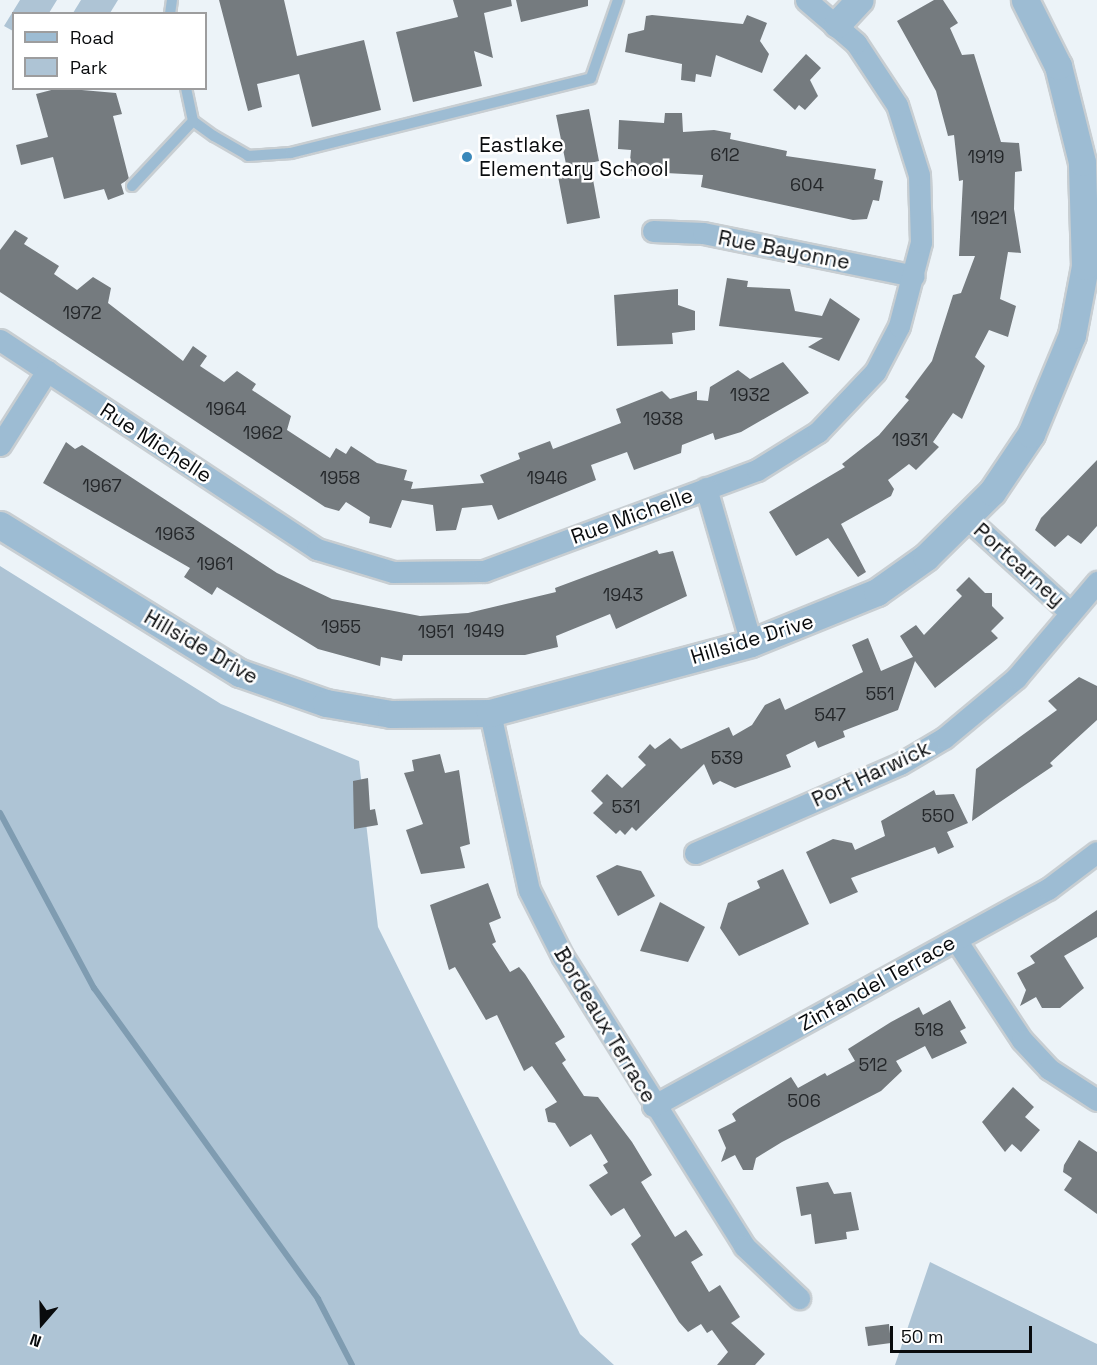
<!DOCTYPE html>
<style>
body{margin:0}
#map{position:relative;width:1097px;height:1365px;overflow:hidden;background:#ecf3f8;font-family:"Space Grotesk",sans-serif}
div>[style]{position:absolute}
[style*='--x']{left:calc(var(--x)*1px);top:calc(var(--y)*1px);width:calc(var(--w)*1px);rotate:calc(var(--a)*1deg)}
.green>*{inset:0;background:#aec4d5}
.stream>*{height:6px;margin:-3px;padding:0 3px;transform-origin:3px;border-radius:3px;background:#7f9cb1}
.building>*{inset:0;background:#757b7f}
.roads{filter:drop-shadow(2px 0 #c8ced2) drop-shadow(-2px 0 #c8ced2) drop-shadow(0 2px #c8ced2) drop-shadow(0 -2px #c8ced2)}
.service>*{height:10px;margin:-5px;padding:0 5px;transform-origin:5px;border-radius:5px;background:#9dbcd3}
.minor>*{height:21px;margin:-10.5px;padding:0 10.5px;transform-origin:10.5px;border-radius:10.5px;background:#9dbcd3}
.tertiary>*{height:27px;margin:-13.5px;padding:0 13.5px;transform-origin:13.5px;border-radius:13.5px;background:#9dbcd3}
.dots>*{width:16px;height:16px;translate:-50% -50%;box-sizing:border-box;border:3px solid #fff;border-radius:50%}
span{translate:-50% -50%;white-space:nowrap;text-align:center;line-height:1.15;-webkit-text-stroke:5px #fff;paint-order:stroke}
.number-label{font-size:18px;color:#24272a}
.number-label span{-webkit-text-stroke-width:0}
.poi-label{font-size:21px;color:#090b0d}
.left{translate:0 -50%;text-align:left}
.street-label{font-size:21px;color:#090b0d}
.legend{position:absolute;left:12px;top:12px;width:195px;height:78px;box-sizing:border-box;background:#fff;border:2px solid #9d9d9e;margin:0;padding:8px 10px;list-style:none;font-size:18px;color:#090b0d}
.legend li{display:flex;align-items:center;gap:12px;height:30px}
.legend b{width:30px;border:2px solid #9d9d9e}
.north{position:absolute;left:12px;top:1293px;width:60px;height:60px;-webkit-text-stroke:4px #fff;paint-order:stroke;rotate:200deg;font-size:16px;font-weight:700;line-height:24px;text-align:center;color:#090b0d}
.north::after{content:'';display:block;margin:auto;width:21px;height:27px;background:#090b0d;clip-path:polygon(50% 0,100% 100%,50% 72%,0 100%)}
.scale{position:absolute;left:890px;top:1326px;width:142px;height:27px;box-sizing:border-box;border:3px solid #090b0d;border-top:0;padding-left:8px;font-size:18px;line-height:21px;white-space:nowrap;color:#090b0d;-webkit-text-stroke:4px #fff;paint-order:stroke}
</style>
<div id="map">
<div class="green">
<i style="clip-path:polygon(20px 0,57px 0,49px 13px,14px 14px,13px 31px,4px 26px)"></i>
<i style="clip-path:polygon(81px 0,118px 0,110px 13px,73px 13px)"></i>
<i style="clip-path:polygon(0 566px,221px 704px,359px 761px,378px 927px,580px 1334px,614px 1365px,0 1365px)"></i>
<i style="clip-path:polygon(930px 1262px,1097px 1344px,1097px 1365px,895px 1365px)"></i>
</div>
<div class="stream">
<i style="--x:0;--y:813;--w:199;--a:61.8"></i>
<i style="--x:94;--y:988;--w:383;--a:54.2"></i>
<i style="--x:318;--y:1299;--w:74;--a:62.7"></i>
</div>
<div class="building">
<i style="clip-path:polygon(219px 0,284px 0,297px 56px,364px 40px,381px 110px,312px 127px,299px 74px,257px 84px,262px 107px,248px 111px)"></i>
<i style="clip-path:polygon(453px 0,511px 0,512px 6px,484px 13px,493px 58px,474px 51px,482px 86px,413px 102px,396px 32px,458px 17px)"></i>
<i style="clip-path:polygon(516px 0,588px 0,588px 6px,521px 22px)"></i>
<i style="clip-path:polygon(934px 0,943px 0,958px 23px,950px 28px,962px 55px,974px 54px,1001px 142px,1019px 143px,1022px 171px,1015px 172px,1014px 209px,1021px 253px,1008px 252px,1000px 299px,1016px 306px,1008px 337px,989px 330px,975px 357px,985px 366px,962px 419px,953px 413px,933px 442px,939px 447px,916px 470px,909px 464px,888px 480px,894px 489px,891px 496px,841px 524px,866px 572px,858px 577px,828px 538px,796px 556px,769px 512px,845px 467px,842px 464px,879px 435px,909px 400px,905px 397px,932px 361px,953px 295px,961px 293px,975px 256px,959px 256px,963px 180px,959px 181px,954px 135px,948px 136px,936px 91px,897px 21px)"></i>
<i style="clip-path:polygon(652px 15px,743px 24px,747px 15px,767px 23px,760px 41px,769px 54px,762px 73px,716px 55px,711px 77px,696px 74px,695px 82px,681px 80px,682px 64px,625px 52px,628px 34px,644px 30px,646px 16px)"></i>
<i style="clip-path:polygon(806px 54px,821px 68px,810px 80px,818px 96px,805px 110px,799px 105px,795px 110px,773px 90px)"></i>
<i style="clip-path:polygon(59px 88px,116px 93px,122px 114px,113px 116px,129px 179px,121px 184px,124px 194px,108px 200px,104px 189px,64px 199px,53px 157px,21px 165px,16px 145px,48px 137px,36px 94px)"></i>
<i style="clip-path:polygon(589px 109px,599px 161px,590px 163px,600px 218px,567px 224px,557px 171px,567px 169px,556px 115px)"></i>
<i style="clip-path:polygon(665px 113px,682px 113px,683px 132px,714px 130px,731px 133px,730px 139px,787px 151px,786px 156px,876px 169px,874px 179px,883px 181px,879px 201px,873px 200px,867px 219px,853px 220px,701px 187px,703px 175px,629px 171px,631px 150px,618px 149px,619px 120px,664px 123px)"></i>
<i style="clip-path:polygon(15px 230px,28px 238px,24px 244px,59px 266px,54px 274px,77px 290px,93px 277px,111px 288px,108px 303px,183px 361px,193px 346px,207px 356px,200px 366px,224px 382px,237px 371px,256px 384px,252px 390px,291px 416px,287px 430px,330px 458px,336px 448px,346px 454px,351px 446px,377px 463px,407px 470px,404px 480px,413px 482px,411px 489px,484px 483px,480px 475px,520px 459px,518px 453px,550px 441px,553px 449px,621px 423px,616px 409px,662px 391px,670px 399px,697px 391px,697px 400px,708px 401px,710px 387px,738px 370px,750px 379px,783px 362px,809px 393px,741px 432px,715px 440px,713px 433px,682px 445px,681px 453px,634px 470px,627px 452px,591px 465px,596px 480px,498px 520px,492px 505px,462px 508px,456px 530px,436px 531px,433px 505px,402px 500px,391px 528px,369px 523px,370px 517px,346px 502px,339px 511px,325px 507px,0 292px,0 250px)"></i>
<i style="clip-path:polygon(727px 278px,748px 281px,747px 287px,790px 289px,795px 311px,822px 316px,830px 298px,860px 319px,839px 361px,808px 347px,823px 338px,719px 326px)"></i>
<i style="clip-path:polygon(678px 289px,678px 305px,695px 311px,695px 330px,672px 333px,673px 344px,617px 346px,614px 295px)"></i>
<i style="clip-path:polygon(66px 442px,75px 449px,82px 445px,277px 573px,332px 599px,420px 616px,468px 613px,556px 592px,555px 588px,657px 550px,659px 554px,673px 551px,687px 596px,616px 629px,610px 614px,556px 636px,558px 647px,525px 655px,403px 655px,402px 661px,381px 657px,380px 666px,318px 649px,217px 587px,212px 595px,184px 577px,190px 568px,43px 483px)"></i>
<i style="clip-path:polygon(1097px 460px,1097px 526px,1081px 544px,1068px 535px,1055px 547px,1035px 530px,1041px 518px)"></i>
<i style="clip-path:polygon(969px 577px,985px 593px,992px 593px,992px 606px,1004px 618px,991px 631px,998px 638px,935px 688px,915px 661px,898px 710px,843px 731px,845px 737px,818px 748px,815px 741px,786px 755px,791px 767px,735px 788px,720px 781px,713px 785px,704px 764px,636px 831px,632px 827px,625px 835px,620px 830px,616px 834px,593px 813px,603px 803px,591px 791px,607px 774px,622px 788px,646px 765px,638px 757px,650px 744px,655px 749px,670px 738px,681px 749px,729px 727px,733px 736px,752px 725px,765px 705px,780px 698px,785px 710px,863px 672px,852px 645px,868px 638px,881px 671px,913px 657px,900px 636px,916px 625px,924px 635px,962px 596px,956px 590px)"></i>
<i style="clip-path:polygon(1079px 677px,1097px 686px,1097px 720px,1050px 763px,1053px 766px,972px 821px,976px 769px,1057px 710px,1048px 701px)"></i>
<i style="clip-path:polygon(440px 754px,445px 773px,459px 770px,470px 844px,460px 847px,465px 868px,421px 874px,406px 830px,423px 824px,404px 773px,414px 771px,412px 760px)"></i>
<i style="clip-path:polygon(368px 778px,370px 810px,375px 809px,378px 825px,354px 829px,353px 781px)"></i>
<i style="clip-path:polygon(934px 790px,936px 795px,954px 794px,968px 823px,947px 832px,954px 847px,938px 854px,935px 847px,851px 878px,858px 892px,830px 904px,806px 852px,833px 839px,852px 843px,855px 850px,885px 836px,881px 821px)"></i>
<i style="clip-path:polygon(617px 865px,641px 871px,655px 896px,618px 916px,596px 876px)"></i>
<i style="clip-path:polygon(783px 869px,809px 924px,739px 956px,720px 928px,728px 903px,760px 888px,757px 881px)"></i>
<i style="clip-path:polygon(488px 883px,501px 918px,489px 923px,496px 942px,492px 944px,510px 972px,519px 967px,525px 974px,561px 1030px,565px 1037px,555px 1043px,566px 1060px,562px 1063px,584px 1096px,598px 1097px,632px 1142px,652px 1175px,641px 1182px,675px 1237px,686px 1230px,691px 1237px,703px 1255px,691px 1262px,709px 1292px,720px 1285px,740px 1317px,731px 1323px,765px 1354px,755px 1365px,717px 1365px,728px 1352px,712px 1330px,707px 1333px,701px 1324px,688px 1332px,679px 1322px,631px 1244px,641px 1236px,624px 1208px,611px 1216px,589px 1185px,608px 1173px,603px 1165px,608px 1162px,591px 1134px,570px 1147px,555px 1123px,548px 1122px,545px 1109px,557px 1102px,532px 1066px,524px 1071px,497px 1015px,486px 1020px,455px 967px,449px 970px,430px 905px)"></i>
<i style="clip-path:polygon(660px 902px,705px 927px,688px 962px,640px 951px)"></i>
<i style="clip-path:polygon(1097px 910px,1097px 937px,1064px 956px,1084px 988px,1060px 1008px,1042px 1008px,1036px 997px,1020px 1006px,1026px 990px,1017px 973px,1035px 963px,1030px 956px)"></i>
<i style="clip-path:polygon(950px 1000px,966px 1028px,960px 1031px,967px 1043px,932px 1059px,925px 1046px,896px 1061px,902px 1071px,881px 1091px,782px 1142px,756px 1158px,753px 1170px,743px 1170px,735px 1155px,721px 1162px,726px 1148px,718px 1130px,736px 1121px,732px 1114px,738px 1109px,791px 1077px,798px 1088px,825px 1073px,827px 1076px,855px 1061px,848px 1049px,891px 1022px,919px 1007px,923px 1015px)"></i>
<i style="clip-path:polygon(1013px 1087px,1034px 1107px,1025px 1117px,1040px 1130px,1021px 1152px,1012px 1144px,1005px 1152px,982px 1122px)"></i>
<i style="clip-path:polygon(1079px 1140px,1097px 1152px,1097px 1214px,1064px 1190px,1072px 1178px,1063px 1172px,1064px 1165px)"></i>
<i style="clip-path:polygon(828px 1182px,834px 1194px,851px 1192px,859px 1230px,846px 1232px,847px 1239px,815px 1244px,811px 1214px,801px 1216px,796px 1187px)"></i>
<i style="clip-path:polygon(889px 1324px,891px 1343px,868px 1346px,865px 1327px)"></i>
</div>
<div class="roads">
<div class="service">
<i style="--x:170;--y:14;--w:14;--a:-82"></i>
<i style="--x:186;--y:88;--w:34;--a:78"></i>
<i style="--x:193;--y:121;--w:26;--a:36"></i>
<i style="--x:214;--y:136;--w:39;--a:30"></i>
<i style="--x:248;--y:156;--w:43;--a:-4"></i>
<i style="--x:291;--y:153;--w:309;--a:-14"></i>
<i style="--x:591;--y:78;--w:83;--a:-70.9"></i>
<i style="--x:132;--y:186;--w:89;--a:-46.8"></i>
</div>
<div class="minor">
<i style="--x:653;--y:231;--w:50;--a:2.3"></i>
<i style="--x:703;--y:233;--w:215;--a:11.5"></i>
<i style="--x:0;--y:340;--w:380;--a:33.4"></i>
<i style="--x:317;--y:549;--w:79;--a:16.8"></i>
<i style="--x:393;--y:572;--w:91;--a:-0.6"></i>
<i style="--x:484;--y:571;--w:291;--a:-20.3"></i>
<i style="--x:757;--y:470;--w:72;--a:-31.9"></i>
<i style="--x:818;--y:432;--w:83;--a:-46.5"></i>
<i style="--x:875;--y:372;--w:52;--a:-62.4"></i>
<i style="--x:899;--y:326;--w:87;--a:-75.3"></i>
<i style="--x:921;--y:242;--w:67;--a:-91.7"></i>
<i style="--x:919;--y:175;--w:73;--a:-107.4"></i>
<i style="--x:897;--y:105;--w:74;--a:-123.5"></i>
<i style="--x:856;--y:43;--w:66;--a:-139.3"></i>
<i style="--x:0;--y:445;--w:88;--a:-57.6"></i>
<i style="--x:706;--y:488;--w:161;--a:73.8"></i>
<i style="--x:968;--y:519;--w:138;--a:42.4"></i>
<i style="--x:490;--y:713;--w:181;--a:77.6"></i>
<i style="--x:529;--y:890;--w:75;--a:63.1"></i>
<i style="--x:563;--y:957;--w:341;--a:57.9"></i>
<i style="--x:744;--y:1246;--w:76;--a:43.4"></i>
<i style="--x:695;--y:853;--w:223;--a:-23.5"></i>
<i style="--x:900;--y:764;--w:51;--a:-30.6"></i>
<i style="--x:944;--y:738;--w:94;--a:-39.8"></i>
<i style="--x:1016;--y:678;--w:126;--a:-49.8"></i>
<i style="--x:956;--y:940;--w:120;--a:56.6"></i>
<i style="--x:1022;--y:1040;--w:40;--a:47"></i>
<i style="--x:1049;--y:1069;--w:57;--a:32.9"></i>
<i style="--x:653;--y:1106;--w:451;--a:-28.8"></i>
<i style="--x:1048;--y:889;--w:61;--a:-37.1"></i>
</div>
<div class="tertiary">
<i style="--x:837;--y:24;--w:33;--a:-47"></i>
<i style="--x:0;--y:525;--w:282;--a:31.7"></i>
<i style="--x:240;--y:673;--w:91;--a:19.2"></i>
<i style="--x:326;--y:703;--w:66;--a:9.6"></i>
<i style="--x:391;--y:714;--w:99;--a:-0.6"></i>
<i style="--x:490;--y:713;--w:270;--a:-15"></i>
<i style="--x:751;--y:643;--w:136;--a:-22"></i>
<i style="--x:877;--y:592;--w:60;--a:-35.5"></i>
<i style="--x:926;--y:557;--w:93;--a:-44.6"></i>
<i style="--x:992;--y:492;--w:70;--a:-56.1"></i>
<i style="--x:1031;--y:434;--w:107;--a:-67.5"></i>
<i style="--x:1072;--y:335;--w:70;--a:-79.3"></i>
<i style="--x:1085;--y:266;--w:104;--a:-91.7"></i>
<i style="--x:1082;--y:162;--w:99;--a:-104"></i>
<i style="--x:1058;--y:66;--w:74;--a:-116.6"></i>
</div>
</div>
<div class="dots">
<i style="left:467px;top:157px;background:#3a88ba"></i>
</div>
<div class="number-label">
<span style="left:725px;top:155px">612</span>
<span style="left:986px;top:157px">1919</span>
<span style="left:807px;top:185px">604</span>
<span style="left:989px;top:218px">1921</span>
<span style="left:82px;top:313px">1972</span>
<span style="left:750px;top:395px">1932</span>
<span style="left:226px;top:409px">1964</span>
<span style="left:663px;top:419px">1938</span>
<span style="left:263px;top:433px">1962</span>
<span style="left:910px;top:440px">1931</span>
<span style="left:340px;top:478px">1958</span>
<span style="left:547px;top:478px">1946</span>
<span style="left:102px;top:486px">1967</span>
<span style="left:175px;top:534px">1963</span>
<span style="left:215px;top:564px">1961</span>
<span style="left:623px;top:595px">1943</span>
<span style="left:341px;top:627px">1955</span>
<span style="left:484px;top:631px">1949</span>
<span style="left:436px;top:632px">1951</span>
<span style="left:880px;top:694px">551</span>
<span style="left:830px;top:715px">547</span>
<span style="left:727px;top:758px">539</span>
<span style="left:626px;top:807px">531</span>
<span style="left:938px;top:816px">550</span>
<span style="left:929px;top:1030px">518</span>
<span style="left:873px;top:1065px">512</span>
<span style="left:804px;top:1101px">506</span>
</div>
<div class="poi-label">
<span class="left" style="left:479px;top:157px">Eastlake<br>Elementary School</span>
</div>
<div class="street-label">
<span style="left:784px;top:250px;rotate:11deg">Rue Bayonne</span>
<span style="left:156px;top:443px;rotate:33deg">Rue Michelle</span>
<span style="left:632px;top:516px;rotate:-20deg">Rue Michelle</span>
<span style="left:1019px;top:565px;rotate:42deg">Portcarney</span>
<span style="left:752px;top:639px;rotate:-17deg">Hillside Drive</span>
<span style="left:201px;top:647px;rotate:30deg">Hillside Drive</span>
<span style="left:871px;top:774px;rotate:-25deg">Port Harwick</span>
<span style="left:877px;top:983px;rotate:-29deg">Zinfandel Terrace</span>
<span style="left:605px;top:1025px;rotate:59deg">Bordeaux Terrace</span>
</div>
<ul class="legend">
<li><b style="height:8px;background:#9dbcd3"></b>Road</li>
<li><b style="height:16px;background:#aec4d5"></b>Park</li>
</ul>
<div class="north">N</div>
<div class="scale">50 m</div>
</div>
